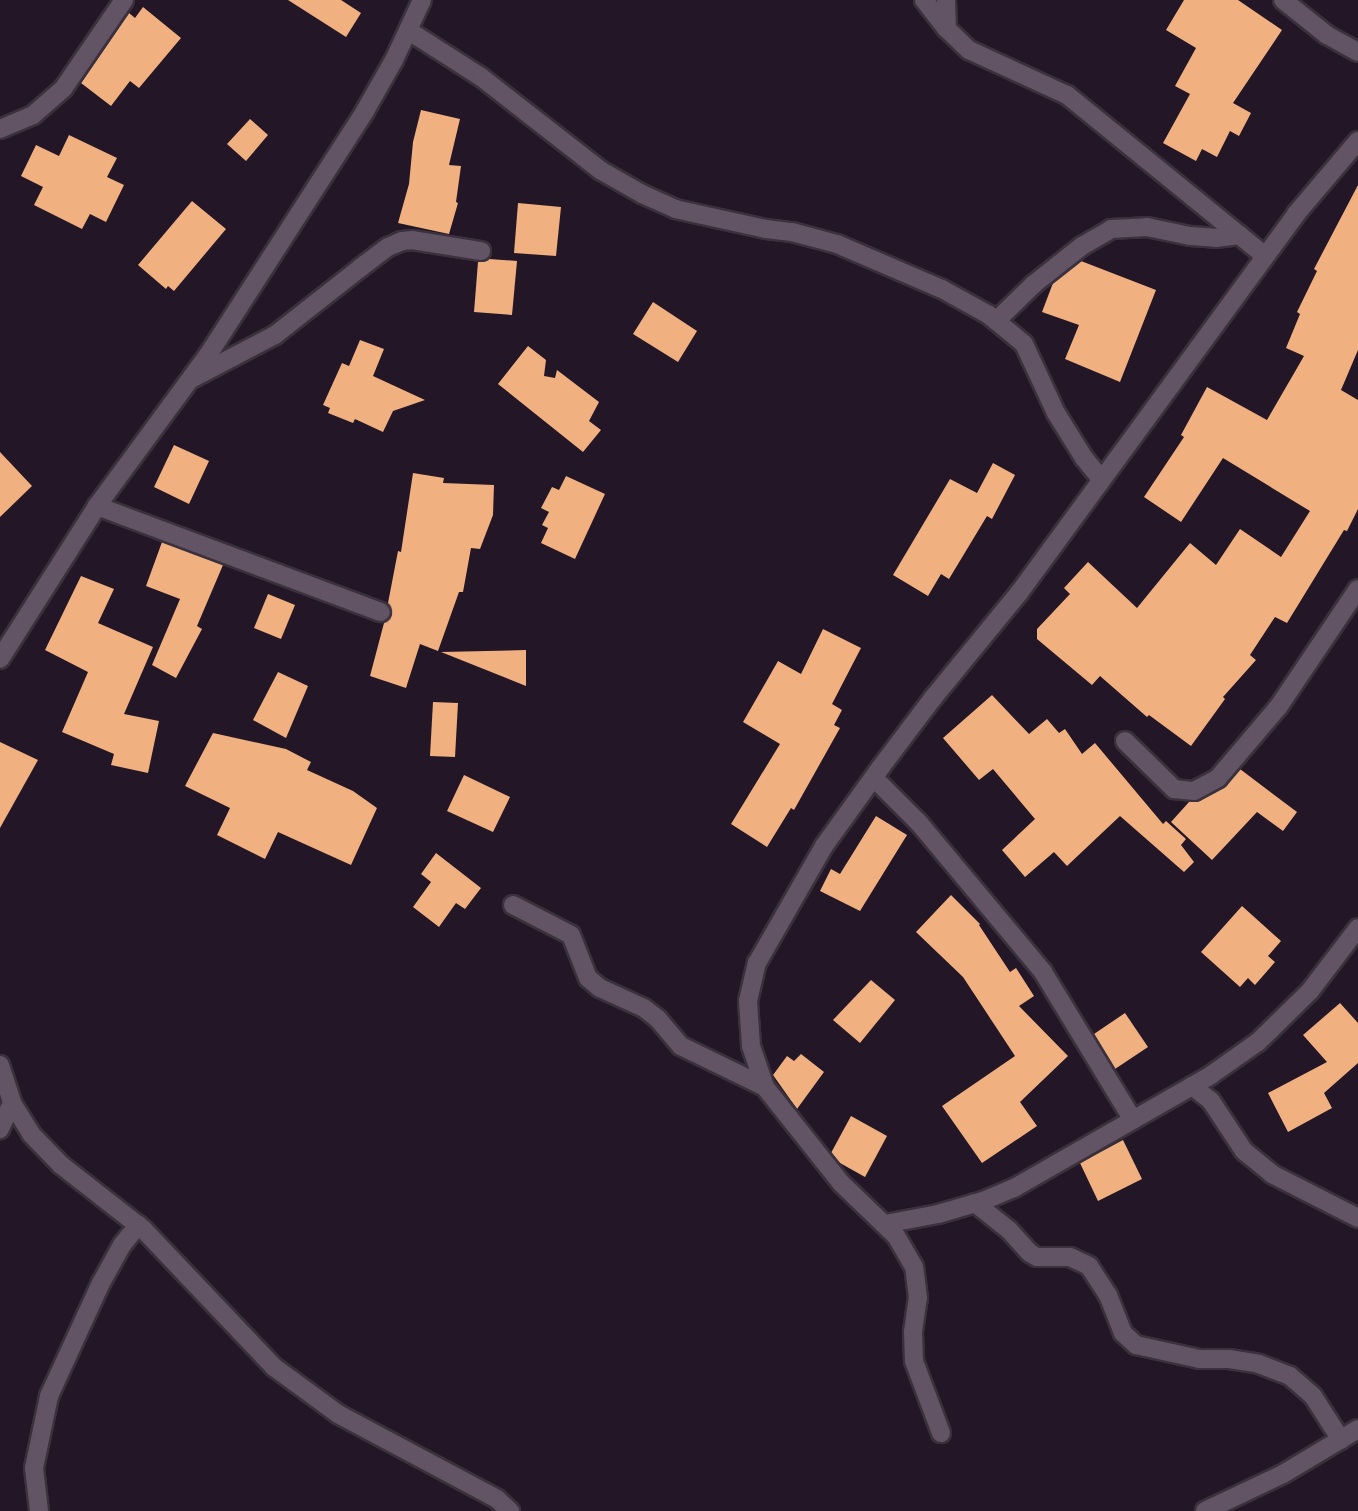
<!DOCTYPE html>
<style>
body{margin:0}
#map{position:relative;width:1358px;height:1511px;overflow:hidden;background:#231626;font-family:"Asap Condensed",sans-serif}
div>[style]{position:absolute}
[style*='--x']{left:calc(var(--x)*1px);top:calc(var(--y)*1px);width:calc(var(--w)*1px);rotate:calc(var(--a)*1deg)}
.building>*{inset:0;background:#f1b080}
.roads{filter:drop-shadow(2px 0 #3a313d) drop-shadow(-2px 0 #3a313d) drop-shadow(0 2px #3a313d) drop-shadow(0 -2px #3a313d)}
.minor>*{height:18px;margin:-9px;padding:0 9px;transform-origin:9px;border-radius:9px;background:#625365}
span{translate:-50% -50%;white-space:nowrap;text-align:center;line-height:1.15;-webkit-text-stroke:6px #09050a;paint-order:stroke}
</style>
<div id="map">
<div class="building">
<i style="clip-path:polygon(288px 0,341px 0,361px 13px,346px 37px)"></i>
<i style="clip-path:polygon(1184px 0,1238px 0,1282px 30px,1233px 103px,1251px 113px,1239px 136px,1230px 131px,1217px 157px,1202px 149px,1196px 161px,1163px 143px,1190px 94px,1175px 86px,1196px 48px,1166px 30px)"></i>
<i style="clip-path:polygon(143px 7px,181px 38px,139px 88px,130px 81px,111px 106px,81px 83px,129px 13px,135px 18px)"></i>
<i style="clip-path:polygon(421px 110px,460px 119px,449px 165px,461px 166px,456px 202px,458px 203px,449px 234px,398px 223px,409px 184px,413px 142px)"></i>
<i style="clip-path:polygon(250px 119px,268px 135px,246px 161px,227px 144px)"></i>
<i style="clip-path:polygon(69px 135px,117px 158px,107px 177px,124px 185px,106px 222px,90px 214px,82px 229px,34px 205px,43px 187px,21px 176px,36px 145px,59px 156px)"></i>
<i style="clip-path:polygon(1358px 185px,1358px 350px,1341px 390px,1358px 400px,1358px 509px,1347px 531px,1344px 530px,1287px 623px,1275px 617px,1250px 655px,1256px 660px,1223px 697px,1225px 699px,1191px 746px,1149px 715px,1147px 717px,1100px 676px,1092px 685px,1037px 639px,1037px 629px,1070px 594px,1064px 588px,1088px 562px,1137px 608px,1190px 543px,1216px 565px,1240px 529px,1281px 557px,1310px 511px,1223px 458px,1181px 522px,1144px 497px,1184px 437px,1181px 435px,1207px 387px,1267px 420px,1304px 356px,1286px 348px,1300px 314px,1297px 312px,1317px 271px,1314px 269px)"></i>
<i style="clip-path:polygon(192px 201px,226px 229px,174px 291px,168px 286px,166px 289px,138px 265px)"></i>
<i style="clip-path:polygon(518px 203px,561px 207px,556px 256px,514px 253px)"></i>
<i style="clip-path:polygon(489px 259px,517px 261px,512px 315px,474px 312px,478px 262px)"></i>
<i style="clip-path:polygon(1081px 261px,1156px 290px,1120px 382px,1065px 359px,1079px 325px,1042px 312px,1053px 283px)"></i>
<i style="clip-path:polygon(653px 302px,697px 331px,678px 362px,633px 334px)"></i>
<i style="clip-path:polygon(360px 340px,384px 349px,373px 376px,425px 400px,393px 411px,383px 432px,355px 419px,353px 423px,328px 413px,330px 408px,323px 405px,342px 363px,349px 366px)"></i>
<i style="clip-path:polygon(528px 346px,546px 360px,544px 376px,555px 378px,557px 370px,599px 402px,589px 421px,601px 430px,583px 452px,498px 384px)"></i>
<i style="clip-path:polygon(174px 445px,209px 461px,189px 504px,154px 487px)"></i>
<i style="clip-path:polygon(0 452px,32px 486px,0 517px)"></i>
<i style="clip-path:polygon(993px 463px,1015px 475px,992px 519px,987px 516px,949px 579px,941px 574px,928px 596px,893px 575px,950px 479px,977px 493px)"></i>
<i style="clip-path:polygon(413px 473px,444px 478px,443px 483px,494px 485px,493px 515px,480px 549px,471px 548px,463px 592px,459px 592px,438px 651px,420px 644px,406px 688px,370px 676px,384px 623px,392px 615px,388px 603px,398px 551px,401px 552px)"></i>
<i style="clip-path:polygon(566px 476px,605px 494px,575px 559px,541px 543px,548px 528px,542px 525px,549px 512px,541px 508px,552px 487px,559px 490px)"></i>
<i style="clip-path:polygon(162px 542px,223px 565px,197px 626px,202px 629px,176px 678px,152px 665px,180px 599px,146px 586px)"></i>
<i style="clip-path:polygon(81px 576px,114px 589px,98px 623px,153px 647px,124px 714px,159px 721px,148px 773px,111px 765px,114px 754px,62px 732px,88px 672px,45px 650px)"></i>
<i style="clip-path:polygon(268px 594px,295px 605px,281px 639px,254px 628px)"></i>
<i style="clip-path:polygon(823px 629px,861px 648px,832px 704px,842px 710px,834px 725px,840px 728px,794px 810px,791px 808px,767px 847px,731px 824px,780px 744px,743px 722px,778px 661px,801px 674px)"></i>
<i style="clip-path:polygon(526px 650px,526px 686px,441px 652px)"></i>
<i style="clip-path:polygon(278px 672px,308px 686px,286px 738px,253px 720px)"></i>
<i style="clip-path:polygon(992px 695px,1029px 734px,1047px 719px,1059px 733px,1065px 729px,1082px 754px,1095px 743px,1163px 824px,1166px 821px,1186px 839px,1181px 845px,1194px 862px,1184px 872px,1120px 816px,1067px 866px,1054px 852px,1025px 877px,1002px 850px,1035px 819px,993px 769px,979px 780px,943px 738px)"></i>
<i style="clip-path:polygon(433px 702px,458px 703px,455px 757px,430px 756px)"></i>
<i style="clip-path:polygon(213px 733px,286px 749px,311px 762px,307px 770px,353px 791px,377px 808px,351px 865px,278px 832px,265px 859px,217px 835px,230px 808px,185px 786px)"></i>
<i style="clip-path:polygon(0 742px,38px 760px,0 828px)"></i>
<i style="clip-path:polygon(1240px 769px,1297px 812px,1283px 831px,1257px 812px,1212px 860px,1171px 822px,1189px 802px,1199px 801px,1223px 788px)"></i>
<i style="clip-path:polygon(464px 775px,510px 797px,493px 832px,447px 811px)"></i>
<i style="clip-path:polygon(876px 816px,907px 835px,860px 911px,820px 891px,831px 869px,840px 874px)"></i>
<i style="clip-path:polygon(436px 853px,481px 888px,465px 909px,456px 903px,439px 927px,413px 907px,431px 882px,421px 874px)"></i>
<i style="clip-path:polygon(951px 895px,980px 924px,979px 925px,1010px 972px,1016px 968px,1034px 996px,1019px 1006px,1068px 1056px,1020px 1102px,1037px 1126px,982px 1163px,942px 1106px,1015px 1056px,963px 977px,916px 932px)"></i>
<i style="clip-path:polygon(1242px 906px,1281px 941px,1268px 956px,1275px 962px,1255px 985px,1248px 978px,1240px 987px,1201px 952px)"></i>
<i style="clip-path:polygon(871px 980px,895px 1000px,860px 1043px,833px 1020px)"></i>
<i style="clip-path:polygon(1340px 1003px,1358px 1023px,1358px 1063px,1324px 1093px,1332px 1108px,1288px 1132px,1268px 1093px,1327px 1062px,1303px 1035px)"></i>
<i style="clip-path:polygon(1125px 1013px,1148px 1047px,1115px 1069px,1094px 1034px)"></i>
<i style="clip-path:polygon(801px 1054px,824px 1072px,797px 1109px,773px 1075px,787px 1056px,794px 1061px)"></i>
<i style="clip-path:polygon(851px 1116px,887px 1136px,865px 1177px,840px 1163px,831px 1153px)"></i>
<i style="clip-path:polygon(1123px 1140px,1142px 1179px,1098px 1201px,1080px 1163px)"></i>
</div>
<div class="roads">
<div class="minor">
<i style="--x:924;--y:0;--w:37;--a:52"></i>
<i style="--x:947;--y:29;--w:30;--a:44"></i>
<i style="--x:969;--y:50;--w:108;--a:24.7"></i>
<i style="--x:1067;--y:95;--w:255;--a:39.1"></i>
<i style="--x:946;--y:0;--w:29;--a:88"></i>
<i style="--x:1283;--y:0;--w:56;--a:38.5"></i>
<i style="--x:1327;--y:35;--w:35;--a:29"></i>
<i style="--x:409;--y:31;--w:85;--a:32.6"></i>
<i style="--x:481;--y:77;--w:151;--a:38"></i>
<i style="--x:600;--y:170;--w:48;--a:29.7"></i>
<i style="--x:642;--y:194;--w:36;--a:24"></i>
<i style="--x:675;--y:209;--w:93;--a:12.4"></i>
<i style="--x:766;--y:229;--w:26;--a:7"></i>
<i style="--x:792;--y:232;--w:47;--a:14.9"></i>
<i style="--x:837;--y:244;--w:114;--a:23.2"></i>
<i style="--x:942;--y:289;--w:54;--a:29"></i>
<i style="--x:989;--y:315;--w:45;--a:39.6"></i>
<i style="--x:1024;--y:344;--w:76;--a:65.1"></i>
<i style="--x:1056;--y:413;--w:53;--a:58.1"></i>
<i style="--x:1084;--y:458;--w:27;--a:51"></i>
<i style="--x:0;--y:129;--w:36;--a:-23"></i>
<i style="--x:33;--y:115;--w:40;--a:-41"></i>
<i style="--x:63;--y:89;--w:108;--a:-55.6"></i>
<i style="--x:996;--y:321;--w:53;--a:-44.2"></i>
<i style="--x:1034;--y:284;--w:61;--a:-38.4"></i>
<i style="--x:1082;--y:246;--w:34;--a:-30"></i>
<i style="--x:1111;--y:229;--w:36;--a:-3"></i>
<i style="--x:1147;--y:227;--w:44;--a:11.8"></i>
<i style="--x:1190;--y:236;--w:26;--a:4"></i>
<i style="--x:1216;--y:238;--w:24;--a:-7"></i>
<i style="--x:193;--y:378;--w:93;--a:-27.7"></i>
<i style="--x:275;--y:335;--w:108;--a:-38.2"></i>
<i style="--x:360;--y:268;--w:35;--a:-37"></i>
<i style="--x:388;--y:247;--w:15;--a:-23"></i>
<i style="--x:402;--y:241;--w:10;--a:-6"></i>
<i style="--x:412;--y:240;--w:70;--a:9.1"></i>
<i style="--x:97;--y:506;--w:303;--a:20.5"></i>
<i style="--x:0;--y:659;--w:181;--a:-57.6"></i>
<i style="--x:97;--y:506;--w:187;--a:-53.7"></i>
<i style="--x:208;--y:355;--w:290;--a:-57.2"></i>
<i style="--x:365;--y:111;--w:59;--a:-60.4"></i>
<i style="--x:394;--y:60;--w:66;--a:-65"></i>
<i style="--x:1125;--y:741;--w:69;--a:44.4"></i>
<i style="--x:1174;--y:789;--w:20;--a:6"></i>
<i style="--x:1194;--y:791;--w:27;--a:-28"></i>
<i style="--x:1218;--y:778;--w:94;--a:-49.7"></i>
<i style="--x:1279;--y:706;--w:141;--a:-56"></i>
<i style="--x:874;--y:778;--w:64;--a:45"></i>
<i style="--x:919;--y:823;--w:194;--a:50.2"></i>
<i style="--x:1043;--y:972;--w:173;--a:58.7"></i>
<i style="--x:513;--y:905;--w:65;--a:27.3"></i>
<i style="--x:571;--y:935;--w:46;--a:68.4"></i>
<i style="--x:588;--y:978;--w:16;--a:40"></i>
<i style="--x:600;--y:988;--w:48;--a:24.4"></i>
<i style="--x:644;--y:1008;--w:18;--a:38"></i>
<i style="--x:658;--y:1019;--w:35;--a:50"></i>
<i style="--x:681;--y:1046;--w:93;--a:26"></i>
<i style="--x:0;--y:1065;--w:40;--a:72"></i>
<i style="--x:12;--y:1103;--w:29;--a:115"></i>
<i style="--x:1192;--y:1086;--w:24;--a:38"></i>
<i style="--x:1211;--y:1101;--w:60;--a:56.6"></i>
<i style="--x:1244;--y:1151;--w:36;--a:39"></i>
<i style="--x:1272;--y:1174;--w:97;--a:27.1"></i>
<i style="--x:12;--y:1103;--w:36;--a:58"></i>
<i style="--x:31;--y:1134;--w:43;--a:45.9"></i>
<i style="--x:61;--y:1165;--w:104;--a:38"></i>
<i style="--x:143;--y:1229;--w:190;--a:46.5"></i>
<i style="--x:274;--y:1367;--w:79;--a:36.3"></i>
<i style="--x:338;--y:1414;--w:180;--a:28.1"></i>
<i style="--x:497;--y:1499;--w:18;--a:43"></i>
<i style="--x:975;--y:1203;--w:43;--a:38.5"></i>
<i style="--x:1009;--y:1230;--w:31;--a:48"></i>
<i style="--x:1030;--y:1253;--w:8;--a:30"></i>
<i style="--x:1037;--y:1257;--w:33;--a:0"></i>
<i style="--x:1070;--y:1257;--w:21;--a:25"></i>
<i style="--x:1089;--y:1266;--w:35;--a:57"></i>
<i style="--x:1108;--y:1295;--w:41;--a:68.5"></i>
<i style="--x:1123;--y:1333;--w:18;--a:43"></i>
<i style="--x:1136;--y:1345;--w:65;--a:12.5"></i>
<i style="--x:1199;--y:1359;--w:30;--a:0"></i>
<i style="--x:1229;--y:1359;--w:30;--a:9"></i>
<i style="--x:1259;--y:1364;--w:33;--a:21"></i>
<i style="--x:1290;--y:1376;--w:30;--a:41"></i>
<i style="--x:1313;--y:1396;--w:52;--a:57.5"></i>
<i style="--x:885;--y:1224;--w:54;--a:-10.7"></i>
<i style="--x:938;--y:1214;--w:47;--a:-16.1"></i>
<i style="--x:983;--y:1201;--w:34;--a:-23"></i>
<i style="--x:1014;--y:1188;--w:227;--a:-29.8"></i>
<i style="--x:1211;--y:1075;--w:57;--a:-35.1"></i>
<i style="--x:1258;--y:1042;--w:73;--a:-44.4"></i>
<i style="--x:1310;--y:991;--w:79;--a:-52.7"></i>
<i style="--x:941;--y:1433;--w:77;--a:-110.6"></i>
<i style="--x:914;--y:1361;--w:29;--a:-92"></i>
<i style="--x:913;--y:1332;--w:34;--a:-82"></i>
<i style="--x:918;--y:1298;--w:31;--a:-97"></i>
<i style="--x:914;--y:1267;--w:36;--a:-120"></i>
<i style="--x:896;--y:1236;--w:76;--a:-136.1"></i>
<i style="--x:841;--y:1183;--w:122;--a:-128.4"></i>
<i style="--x:765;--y:1087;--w:43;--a:-108.9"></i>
<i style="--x:751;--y:1046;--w:45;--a:-93.8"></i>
<i style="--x:748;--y:1001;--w:39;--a:-77"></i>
<i style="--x:757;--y:963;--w:135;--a:-60.2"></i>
<i style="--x:824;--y:846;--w:97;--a:-54.2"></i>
<i style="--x:881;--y:767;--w:86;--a:-53"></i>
<i style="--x:933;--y:698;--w:136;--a:-50.7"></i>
<i style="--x:1019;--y:593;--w:469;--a:-53.8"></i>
<i style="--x:1296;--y:214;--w:96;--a:-49.7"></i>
<i style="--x:39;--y:1511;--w:43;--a:-96.6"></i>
<i style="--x:34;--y:1468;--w:74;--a:-78.2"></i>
<i style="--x:49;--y:1396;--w:124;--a:-65.3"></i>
<i style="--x:101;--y:1283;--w:43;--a:-61.1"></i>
<i style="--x:122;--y:1245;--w:26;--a:-51"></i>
<i style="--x:1205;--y:1511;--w:86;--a:-25.4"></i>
<i style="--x:1283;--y:1474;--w:87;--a:-31"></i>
</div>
</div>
</div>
